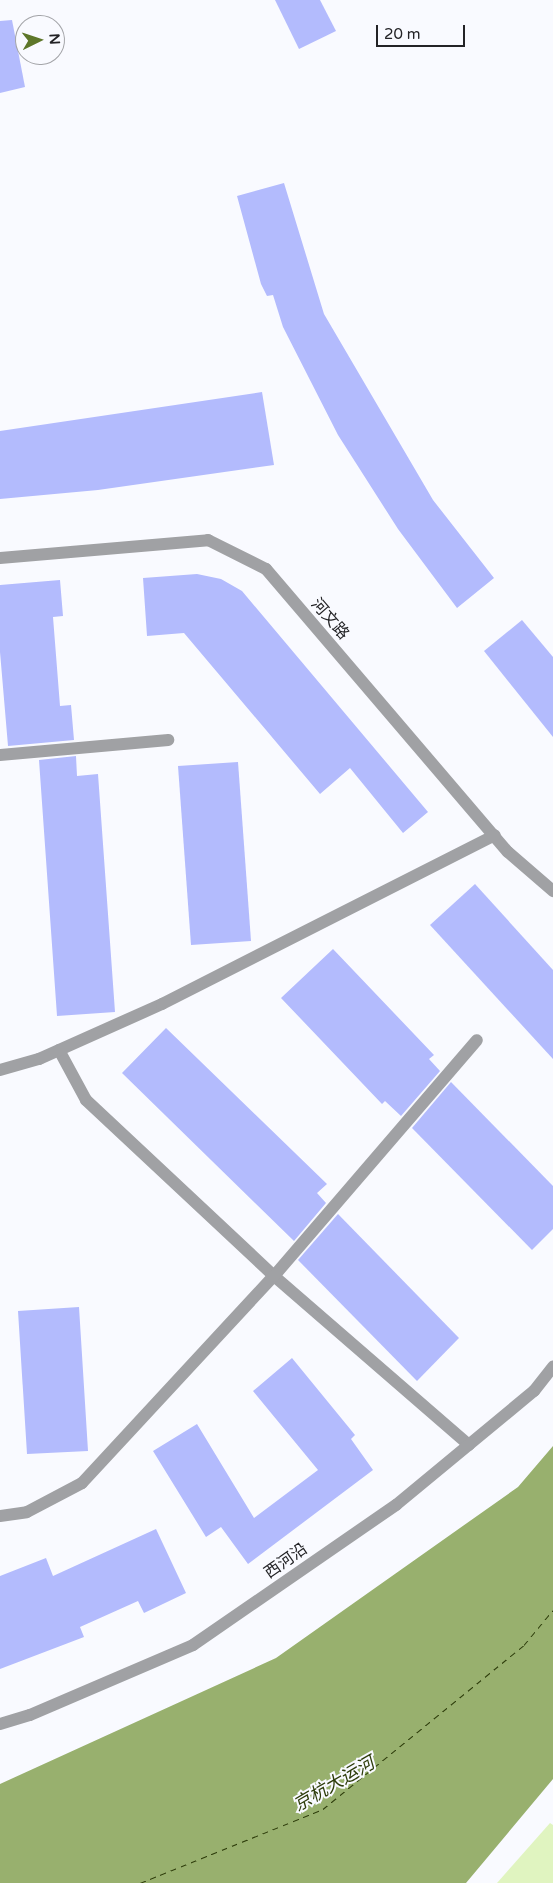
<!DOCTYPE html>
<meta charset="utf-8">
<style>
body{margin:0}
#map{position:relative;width:553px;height:1883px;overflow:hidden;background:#f9faff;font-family:"Varela Round","Noto Sans SC",sans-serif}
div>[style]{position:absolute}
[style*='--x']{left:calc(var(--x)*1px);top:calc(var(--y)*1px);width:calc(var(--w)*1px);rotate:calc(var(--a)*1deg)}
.green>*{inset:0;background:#e0f4c0}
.water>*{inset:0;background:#98b06e}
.ferry>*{height:1px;margin-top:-0.5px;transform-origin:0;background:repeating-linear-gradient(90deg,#2d3c0a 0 6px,transparent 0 11px)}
.building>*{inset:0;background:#b3bbfd}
.minor>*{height:12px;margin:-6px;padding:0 6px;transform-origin:6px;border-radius:6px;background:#a0a1a4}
span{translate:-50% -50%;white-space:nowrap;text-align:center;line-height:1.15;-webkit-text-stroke:4px #f9faff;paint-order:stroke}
.street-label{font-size:16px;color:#232326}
.water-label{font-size:18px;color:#2d3c0a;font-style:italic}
.north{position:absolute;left:15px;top:15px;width:50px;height:50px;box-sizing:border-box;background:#f9faff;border:1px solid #a3a4a8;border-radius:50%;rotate:86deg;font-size:14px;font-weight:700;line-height:20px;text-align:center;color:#232326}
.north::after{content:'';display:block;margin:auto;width:18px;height:22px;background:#5e772a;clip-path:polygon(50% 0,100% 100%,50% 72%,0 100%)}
.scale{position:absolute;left:376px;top:25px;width:89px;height:22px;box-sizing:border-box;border:2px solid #232326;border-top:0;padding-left:6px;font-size:15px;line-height:18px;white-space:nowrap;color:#232326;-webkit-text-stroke:4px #f9faff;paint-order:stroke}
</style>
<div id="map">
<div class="green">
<i style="clip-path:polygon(550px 1823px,553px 1825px,553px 1883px,497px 1883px)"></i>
</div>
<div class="water">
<i style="clip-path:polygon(553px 1446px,553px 1779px,466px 1883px,0 1883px,0 1784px,276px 1658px,518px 1487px)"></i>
</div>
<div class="ferry">
<i style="--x:140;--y:1883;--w:197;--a:-22"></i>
<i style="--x:323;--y:1809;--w:259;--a:-39.2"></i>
<i style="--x:524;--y:1645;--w:45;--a:-50.4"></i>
</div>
<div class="building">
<i style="clip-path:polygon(275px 0,320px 0,336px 31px,299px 49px)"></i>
<i style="clip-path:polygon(12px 20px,25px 87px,0 93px,0 21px)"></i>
<i style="clip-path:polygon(284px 183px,324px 314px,433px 500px,494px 578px,457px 608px,398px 529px,338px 435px,283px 327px,273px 295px,267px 296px,261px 284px,237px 196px)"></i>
<i style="clip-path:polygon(262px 392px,274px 465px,98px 490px,0 499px,0 431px)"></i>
<i style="clip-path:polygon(197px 574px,221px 579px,242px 591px,428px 812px,403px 833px,350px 768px,320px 794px,184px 633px,147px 636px,143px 578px)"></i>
<i style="clip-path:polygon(60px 580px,63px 616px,53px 617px,60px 706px,71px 705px,74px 740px,8px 746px,0 652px,0 585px)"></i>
<i style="clip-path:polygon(522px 620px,553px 657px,553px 737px,484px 651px)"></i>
<i style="clip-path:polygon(76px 756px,77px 776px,98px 774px,115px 1012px,57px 1016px,39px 760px)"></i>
<i style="clip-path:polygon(238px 762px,251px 941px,191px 945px,178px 766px)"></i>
<i style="clip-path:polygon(475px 884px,553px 970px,553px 1059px,430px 925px)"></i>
<i style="clip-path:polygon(333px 949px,434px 1055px,429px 1059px,440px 1071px,401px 1116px,385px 1101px,382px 1104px,281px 998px)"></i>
<i style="clip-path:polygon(166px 1028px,327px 1184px,317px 1193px,326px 1203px,294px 1241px,122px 1073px)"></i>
<i style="clip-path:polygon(451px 1082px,553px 1186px,553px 1229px,532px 1250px,412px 1128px)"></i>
<i style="clip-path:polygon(338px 1214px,459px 1338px,417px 1381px,298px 1260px)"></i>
<i style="clip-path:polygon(79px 1307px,88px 1451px,27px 1454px,18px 1311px)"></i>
<i style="clip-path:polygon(292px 1358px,355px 1435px,351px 1439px,373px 1470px,248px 1564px,221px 1527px,206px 1537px,153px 1451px,197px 1424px,254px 1518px,318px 1470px,253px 1391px)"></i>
<i style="clip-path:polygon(156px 1529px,186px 1593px,144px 1613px,138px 1601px,80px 1627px,84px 1637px,0 1669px,0 1576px,46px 1558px,53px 1576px)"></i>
</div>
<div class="minor">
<i style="--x:0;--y:558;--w:209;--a:-4.9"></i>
<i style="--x:208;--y:540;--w:65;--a:26.6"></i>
<i style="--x:266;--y:569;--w:372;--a:49.5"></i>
<i style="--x:508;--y:852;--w:60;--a:40.9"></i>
<i style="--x:0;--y:755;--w:169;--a:-5.1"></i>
<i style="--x:59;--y:1050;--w:57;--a:61.6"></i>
<i style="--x:86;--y:1100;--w:258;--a:43.1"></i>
<i style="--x:274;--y:1276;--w:258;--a:40.9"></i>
<i style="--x:0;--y:1070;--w:41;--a:-15.8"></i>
<i style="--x:39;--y:1059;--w:135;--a:-24.1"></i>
<i style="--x:162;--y:1004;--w:373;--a:-26.9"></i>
<i style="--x:0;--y:1516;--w:27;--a:-8"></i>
<i style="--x:27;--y:1512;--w:62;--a:-27.8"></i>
<i style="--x:82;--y:1483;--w:282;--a:-47.2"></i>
<i style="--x:274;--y:1276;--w:311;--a:-49.3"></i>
<i style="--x:0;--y:1724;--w:31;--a:-17"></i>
<i style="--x:30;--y:1715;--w:177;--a:-23.2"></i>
<i style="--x:193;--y:1645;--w:247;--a:-34.6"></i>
<i style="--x:396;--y:1505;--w:179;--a:-39.6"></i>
<i style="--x:534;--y:1391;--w:31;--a:-52"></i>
</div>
<div class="street-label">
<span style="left:330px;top:619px;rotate:49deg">河文路</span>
<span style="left:286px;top:1561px;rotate:-35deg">西河沿</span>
</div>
<div class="water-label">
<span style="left:334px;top:1784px;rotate:-30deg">京杭大运河</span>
</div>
<div class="north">N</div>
<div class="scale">20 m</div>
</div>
